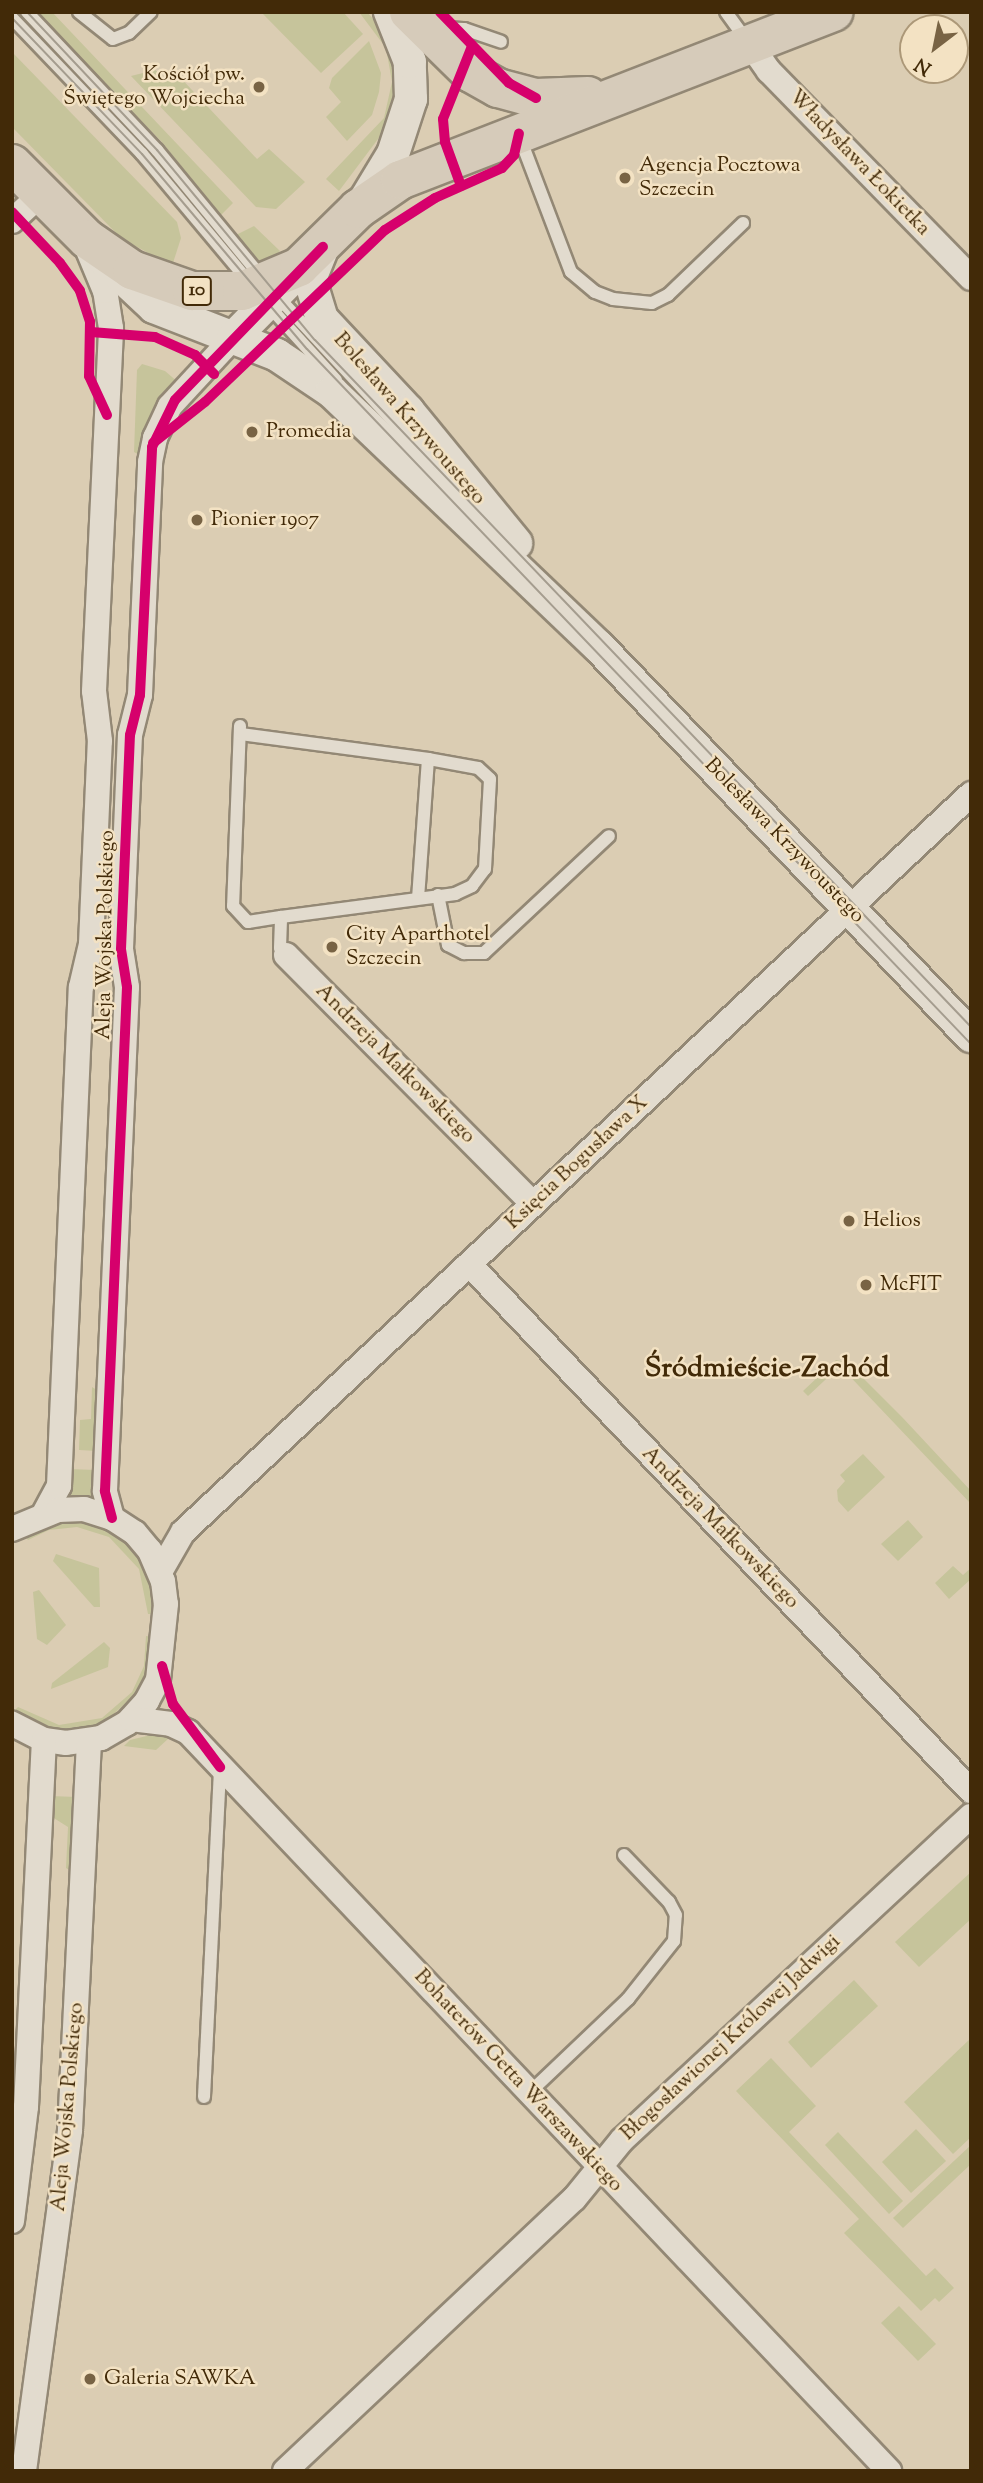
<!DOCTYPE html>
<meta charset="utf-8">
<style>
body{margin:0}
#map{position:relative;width:983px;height:2483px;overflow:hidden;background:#dbcdb3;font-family:"Sorts Mill Goudy",serif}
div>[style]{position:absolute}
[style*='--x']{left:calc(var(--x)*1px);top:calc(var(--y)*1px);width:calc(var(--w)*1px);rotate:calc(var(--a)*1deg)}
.green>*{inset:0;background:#c6c49b}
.roads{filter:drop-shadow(2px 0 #938875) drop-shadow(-2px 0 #938875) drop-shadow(0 2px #938875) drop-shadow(0 -2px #938875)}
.service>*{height:12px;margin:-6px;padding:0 6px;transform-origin:6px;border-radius:6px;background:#e2dbce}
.minor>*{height:24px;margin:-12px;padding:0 12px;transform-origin:12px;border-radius:12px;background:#e2dbce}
.tertiary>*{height:32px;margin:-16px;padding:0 16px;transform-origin:16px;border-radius:16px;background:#e2dbce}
.primary>*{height:38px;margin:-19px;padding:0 19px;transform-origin:19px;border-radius:19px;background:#d6cbba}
.tram>*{height:2px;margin:-1px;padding:0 1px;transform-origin:1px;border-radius:1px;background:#a59d8f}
.cycleway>*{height:10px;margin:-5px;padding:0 5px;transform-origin:5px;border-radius:5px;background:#d6006c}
.dots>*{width:19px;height:19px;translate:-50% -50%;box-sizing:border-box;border:4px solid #f3e2c3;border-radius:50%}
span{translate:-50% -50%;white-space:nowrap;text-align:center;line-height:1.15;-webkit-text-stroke:5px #f3e2c3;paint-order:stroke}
.shield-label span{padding:2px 5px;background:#f3e2c3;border:2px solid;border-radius:5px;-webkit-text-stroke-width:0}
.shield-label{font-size:19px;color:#422a08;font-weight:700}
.poi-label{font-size:21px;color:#422a08}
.right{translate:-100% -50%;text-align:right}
.left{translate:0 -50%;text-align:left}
.street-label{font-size:21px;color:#422a08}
.district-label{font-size:28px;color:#422a08;font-weight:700}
.frame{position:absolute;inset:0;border:14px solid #422a08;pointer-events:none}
.north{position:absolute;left:899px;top:14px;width:70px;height:70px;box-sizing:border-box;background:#f3e2c3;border:2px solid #ac9878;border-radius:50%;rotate:212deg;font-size:19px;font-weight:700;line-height:28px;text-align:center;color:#422a08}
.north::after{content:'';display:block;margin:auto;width:24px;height:32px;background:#786344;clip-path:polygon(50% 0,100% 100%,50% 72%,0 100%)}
</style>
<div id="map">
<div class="green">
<i style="clip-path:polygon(34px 12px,52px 12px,233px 203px,220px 216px,162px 142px)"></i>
<i style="clip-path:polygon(261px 12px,343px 12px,363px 34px,321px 73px)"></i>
<i style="clip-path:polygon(359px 12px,367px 12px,382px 29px,396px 64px,397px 82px,384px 131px,339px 191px,326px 179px,384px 118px,392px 82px,386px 48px)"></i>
<i style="clip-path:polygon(369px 41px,381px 73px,379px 92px,372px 115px,347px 141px,326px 117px,341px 102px,329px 88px,332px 78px)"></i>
<i style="clip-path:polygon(12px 52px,177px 222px,181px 238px,172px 266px,121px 238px,12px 127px)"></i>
<i style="clip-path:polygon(155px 70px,164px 77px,176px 73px,257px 159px,269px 149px,305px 182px,276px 209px,256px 207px,131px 76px)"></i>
<i style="clip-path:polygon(254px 226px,280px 251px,264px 266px,236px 235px)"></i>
<i style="clip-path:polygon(142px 364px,165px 371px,179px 383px,141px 456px,134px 452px,137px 370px)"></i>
<i style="clip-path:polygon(836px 1360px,848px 1363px,902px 1417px,971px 1491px,971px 1504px,840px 1366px,808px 1396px,803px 1391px)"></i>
<i style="clip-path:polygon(92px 1387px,100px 1392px,97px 1451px,79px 1450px,80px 1420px,91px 1419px)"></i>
<i style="clip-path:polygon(863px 1454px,885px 1477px,848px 1512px,838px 1501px,837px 1490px,845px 1481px,840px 1475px)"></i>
<i style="clip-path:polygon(69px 1469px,96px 1470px,93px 1499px,69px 1496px)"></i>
<i style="clip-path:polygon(908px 1520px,923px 1537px,898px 1561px,881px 1544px)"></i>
<i style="clip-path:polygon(65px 1521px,100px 1526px,132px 1547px,151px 1581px,154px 1614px,148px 1614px,139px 1569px,109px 1537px,77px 1527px,49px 1530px,28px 1540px,24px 1535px)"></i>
<i style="clip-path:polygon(56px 1554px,99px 1568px,100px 1607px,94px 1607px,53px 1561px)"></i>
<i style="clip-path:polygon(953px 1566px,963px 1575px,971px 1568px,971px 1579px,949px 1599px,935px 1583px)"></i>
<i style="clip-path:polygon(39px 1590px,66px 1625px,47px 1645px,37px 1639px,33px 1592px)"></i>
<i style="clip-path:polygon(146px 1636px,153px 1637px,150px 1669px,140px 1691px,102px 1724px,60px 1731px,14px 1711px,18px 1707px,59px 1725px,102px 1718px,132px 1692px,144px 1666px)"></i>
<i style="clip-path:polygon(104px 1642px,110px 1648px,108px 1667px,51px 1689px,52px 1683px)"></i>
<i style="clip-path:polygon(155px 1734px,169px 1738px,156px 1750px,124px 1746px,130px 1740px)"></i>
<i style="clip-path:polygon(50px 1796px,77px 1797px,72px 1872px,66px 1868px,68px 1827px,49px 1815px)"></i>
<i style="clip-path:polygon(971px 1872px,971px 1919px,919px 1967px,895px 1942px)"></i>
<i style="clip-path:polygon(854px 1980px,878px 2006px,811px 2068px,788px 2042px)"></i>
<i style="clip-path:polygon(971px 2038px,971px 2137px,953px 2154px,904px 2102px)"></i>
<i style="clip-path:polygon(771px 2058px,816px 2106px,789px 2132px,926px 2276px,935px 2268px,954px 2288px,939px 2302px,935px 2298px,921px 2311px,844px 2233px,859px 2219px,736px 2091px)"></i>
<i style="clip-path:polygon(916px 2129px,946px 2161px,911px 2193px,882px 2162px)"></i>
<i style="clip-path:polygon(838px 2132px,903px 2201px,889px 2214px,825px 2145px)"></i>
<i style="clip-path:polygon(971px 2145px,971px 2164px,903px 2228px,893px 2218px)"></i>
<i style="clip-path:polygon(899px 2306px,936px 2344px,918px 2361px,881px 2323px)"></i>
</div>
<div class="roads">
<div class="service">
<i style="--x:27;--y:12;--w:190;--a:46.7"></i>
<i style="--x:157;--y:150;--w:167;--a:50.6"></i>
<i style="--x:79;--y:12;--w:43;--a:38.5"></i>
<i style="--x:113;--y:39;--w:17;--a:-21"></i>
<i style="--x:129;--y:33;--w:30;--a:-44"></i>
<i style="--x:726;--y:12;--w:36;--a:54"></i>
<i style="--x:12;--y:18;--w:188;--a:46.3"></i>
<i style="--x:142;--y:154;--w:168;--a:50.1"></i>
<i style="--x:437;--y:28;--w:27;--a:2"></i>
<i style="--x:464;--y:29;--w:39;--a:19"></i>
<i style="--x:520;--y:138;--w:143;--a:69.2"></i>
<i style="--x:571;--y:272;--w:31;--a:40"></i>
<i style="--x:595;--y:292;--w:19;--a:21"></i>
<i style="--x:613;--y:299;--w:39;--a:6"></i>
<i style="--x:652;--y:303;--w:18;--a:-27"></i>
<i style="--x:668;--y:295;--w:104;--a:-43.8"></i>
<i style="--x:277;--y:296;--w:226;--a:47.1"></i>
<i style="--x:266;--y:303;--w:104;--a:47.7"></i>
<i style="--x:240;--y:726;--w:180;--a:92.2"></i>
<i style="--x:233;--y:906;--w:22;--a:47"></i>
<i style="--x:248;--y:922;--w:33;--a:-9"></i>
<i style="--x:241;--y:734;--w:189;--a:7.6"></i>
<i style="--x:438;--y:895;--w:51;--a:78.7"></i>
<i style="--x:448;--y:945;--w:18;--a:27"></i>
<i style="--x:464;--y:953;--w:20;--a:0"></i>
<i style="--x:484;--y:953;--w:171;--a:-43.1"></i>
<i style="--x:286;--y:955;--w:9;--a:-131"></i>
<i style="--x:280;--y:948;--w:31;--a:-88"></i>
<i style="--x:281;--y:917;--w:176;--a:-7.5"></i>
<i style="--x:455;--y:894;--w:19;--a:-25"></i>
<i style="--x:472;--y:886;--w:21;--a:-53"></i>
<i style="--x:485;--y:869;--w:90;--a:-86.8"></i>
<i style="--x:490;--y:779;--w:16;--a:-137"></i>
<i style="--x:478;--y:768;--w:51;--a:-169.8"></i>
<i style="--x:428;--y:759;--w:139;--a:94.1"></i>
<i style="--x:529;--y:2093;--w:137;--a:-43.5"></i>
<i style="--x:628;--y:1999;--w:74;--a:-51.6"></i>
<i style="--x:674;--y:1941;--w:26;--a:-86"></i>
<i style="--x:676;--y:1915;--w:15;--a:-118"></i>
<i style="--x:669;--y:1902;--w:65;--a:-133.8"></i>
<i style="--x:204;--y:2097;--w:330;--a:-87.2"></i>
</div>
<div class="minor">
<i style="--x:750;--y:44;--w:33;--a:55"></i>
<i style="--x:769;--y:71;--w:289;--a:45.7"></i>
<i style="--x:12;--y:221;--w:40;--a:-43"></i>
<i style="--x:286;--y:955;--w:351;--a:45.2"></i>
<i style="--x:469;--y:1264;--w:728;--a:46.39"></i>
<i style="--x:45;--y:1512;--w:30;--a:-62"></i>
<i style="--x:59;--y:1486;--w:499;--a:-87.5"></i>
<i style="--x:81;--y:987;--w:44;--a:-76.9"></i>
<i style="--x:91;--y:944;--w:203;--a:-87.5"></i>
<i style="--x:100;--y:741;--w:50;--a:-96.8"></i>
<i style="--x:94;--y:691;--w:363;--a:-87.3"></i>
<i style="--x:111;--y:328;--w:37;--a:-99"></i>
<i style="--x:105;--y:291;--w:47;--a:-112.7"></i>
<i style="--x:112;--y:1518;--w:28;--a:-105"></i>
<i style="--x:105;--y:1491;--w:504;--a:-87.5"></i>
<i style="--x:127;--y:987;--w:38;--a:-99"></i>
<i style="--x:121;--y:949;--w:214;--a:-87.6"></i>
<i style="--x:130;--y:735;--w:41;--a:-76"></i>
<i style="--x:140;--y:695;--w:233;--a:-87.5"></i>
<i style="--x:150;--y:462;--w:25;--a:-78"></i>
<i style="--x:155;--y:438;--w:35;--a:-65"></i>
<i style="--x:170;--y:406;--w:93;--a:-47.2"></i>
<i style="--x:12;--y:1529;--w:50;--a:-22.4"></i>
<i style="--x:58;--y:1510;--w:26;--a:-2"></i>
<i style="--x:84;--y:1509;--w:29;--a:18"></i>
<i style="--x:112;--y:1518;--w:27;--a:33"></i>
<i style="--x:135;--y:1533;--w:23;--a:50"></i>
<i style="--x:150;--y:1551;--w:33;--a:67"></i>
<i style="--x:163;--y:1581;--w:23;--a:83"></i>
<i style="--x:166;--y:1604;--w:76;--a:96"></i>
<i style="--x:158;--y:1680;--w:24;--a:118"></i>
<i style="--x:147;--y:1701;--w:30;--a:132"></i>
<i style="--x:127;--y:1723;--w:30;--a:150"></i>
<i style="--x:101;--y:1738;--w:35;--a:172"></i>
<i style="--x:66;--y:1743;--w:22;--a:-172"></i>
<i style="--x:44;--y:1740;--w:36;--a:-153"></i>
<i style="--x:160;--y:1572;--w:46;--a:-60.1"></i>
<i style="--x:183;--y:1532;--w:1080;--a:-43.12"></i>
<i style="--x:131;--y:1719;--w:40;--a:7.1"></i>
<i style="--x:171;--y:1724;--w:19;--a:25"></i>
<i style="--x:188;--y:1732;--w:1019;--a:46.51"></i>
<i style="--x:12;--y:2221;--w:115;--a:-83"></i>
<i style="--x:26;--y:2107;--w:367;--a:-87.2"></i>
<i style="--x:24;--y:2471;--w:344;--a:-82.3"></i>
<i style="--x:70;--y:2130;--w:389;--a:-87.2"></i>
<i style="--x:285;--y:2471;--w:397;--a:-43.3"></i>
<i style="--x:574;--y:2199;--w:76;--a:-50.9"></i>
<i style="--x:622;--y:2140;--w:476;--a:-42.9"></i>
</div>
<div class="tertiary">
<i style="--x:365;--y:200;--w:54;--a:-58.7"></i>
<i style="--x:393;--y:154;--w:58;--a:-71.9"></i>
<i style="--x:411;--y:99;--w:37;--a:-92"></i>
<i style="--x:410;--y:62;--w:54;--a:-111.8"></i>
<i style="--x:323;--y:247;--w:35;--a:112"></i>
<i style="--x:310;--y:280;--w:41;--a:72.9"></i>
<i style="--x:322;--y:319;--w:126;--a:46.9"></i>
<i style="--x:408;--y:411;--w:171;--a:50.7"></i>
<i style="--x:105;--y:261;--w:67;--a:43.2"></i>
<i style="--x:154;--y:307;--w:132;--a:21.3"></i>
<i style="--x:277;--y:355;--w:66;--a:33.9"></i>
<i style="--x:332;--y:392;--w:368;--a:43.7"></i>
<i style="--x:598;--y:646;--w:540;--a:46.28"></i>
<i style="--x:233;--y:338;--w:95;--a:-45.4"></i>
</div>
<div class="primary">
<i style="--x:409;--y:12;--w:87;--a:44.5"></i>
<i style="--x:471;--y:73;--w:31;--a:29"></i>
<i style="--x:498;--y:88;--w:39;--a:15"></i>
<i style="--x:536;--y:98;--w:52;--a:-2.2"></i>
<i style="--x:12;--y:164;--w:106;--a:45"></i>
<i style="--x:87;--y:239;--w:55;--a:34.6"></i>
<i style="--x:132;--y:270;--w:64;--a:19.3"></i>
<i style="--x:192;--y:291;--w:50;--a:0"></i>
<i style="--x:242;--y:291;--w:62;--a:-22.8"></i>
<i style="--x:299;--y:267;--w:83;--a:-44.5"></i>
<i style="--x:358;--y:209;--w:51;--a:-34.6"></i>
<i style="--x:400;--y:180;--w:465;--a:-21.2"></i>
</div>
</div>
<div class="tram">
<i style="--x:27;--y:12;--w:190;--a:46.7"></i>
<i style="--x:157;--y:150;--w:247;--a:50.3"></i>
<i style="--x:315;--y:340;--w:950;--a:46.32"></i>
<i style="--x:12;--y:18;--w:188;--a:46.3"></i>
<i style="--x:142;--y:154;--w:255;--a:49.8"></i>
<i style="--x:307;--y:349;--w:961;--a:46.31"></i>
</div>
<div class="cycleway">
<i style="--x:440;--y:12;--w:99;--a:45.8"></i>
<i style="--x:509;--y:83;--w:31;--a:29"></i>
<i style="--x:461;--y:186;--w:47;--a:-110"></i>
<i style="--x:445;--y:142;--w:23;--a:-95"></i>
<i style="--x:443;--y:119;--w:79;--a:-68.3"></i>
<i style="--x:12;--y:212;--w:70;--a:46.7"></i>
<i style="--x:60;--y:263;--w:34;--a:54"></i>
<i style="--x:80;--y:291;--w:32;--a:72"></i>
<i style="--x:90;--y:321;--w:55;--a:91"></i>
<i style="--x:89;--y:376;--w:43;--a:65.2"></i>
<i style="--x:91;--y:332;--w:64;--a:4.5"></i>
<i style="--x:155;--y:337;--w:44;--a:24.2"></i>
<i style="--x:195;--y:355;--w:27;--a:45"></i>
<i style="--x:153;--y:443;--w:66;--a:-38.3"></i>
<i style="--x:205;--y:402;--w:249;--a:-43.7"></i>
<i style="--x:385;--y:230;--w:59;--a:-32.6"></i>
<i style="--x:435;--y:198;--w:73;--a:-24.1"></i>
<i style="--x:502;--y:168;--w:18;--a:-47"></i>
<i style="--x:514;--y:155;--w:22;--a:-77"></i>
<i style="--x:112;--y:1518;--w:28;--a:-105"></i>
<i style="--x:105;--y:1491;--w:504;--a:-87.5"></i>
<i style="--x:127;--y:987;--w:38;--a:-99"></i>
<i style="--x:121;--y:949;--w:214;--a:-87.6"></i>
<i style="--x:130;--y:735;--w:41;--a:-76"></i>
<i style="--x:140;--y:695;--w:248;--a:-87.2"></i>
<i style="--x:152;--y:447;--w:52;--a:-63.9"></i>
<i style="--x:175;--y:400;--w:213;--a:-46"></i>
<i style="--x:162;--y:1666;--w:40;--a:74"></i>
<i style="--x:173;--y:1704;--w:79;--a:53.3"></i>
</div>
<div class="dots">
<i style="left:259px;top:87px;background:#786344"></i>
<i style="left:625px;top:178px;background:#786344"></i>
<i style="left:252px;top:432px;background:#786344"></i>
<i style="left:197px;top:520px;background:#786344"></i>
<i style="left:332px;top:947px;background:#786344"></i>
<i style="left:849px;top:1221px;background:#786344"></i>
<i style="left:866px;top:1285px;background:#786344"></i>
<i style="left:90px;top:2379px;background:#786344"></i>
</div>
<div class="shield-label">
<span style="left:197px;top:291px">10</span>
</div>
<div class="poi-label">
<span class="right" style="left:245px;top:87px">Kościół pw.<br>Świętego Wojciecha</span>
<span class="left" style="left:639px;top:178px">Agencja Pocztowa<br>Szczecin</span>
<span class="left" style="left:266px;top:432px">Promedia</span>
<span class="left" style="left:211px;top:520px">Pionier 1907</span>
<span class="left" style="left:346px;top:947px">City Aparthotel<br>Szczecin</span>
<span class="left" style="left:863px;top:1221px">Helios</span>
<span class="left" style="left:880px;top:1285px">McFIT</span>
<span class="left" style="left:104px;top:2379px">Galeria SAWKA</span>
</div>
<div class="street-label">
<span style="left:859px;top:163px;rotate:46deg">Władysława Łokietka</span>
<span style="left:409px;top:419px;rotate:49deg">Bolesława Krzywoustego</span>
<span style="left:784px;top:841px;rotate:46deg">Bolesława Krzywoustego</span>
<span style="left:106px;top:935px;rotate:-89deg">Aleja Wojska Polskiego</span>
<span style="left:395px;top:1064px;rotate:45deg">Andrzeja Małkowskiego</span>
<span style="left:577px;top:1163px;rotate:-43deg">Księcia Bogusława X</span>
<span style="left:720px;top:1528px;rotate:46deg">Andrzeja Małkowskiego</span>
<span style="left:731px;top:2038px;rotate:-43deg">Błogosławionej Królowej Jadwigi</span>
<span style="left:518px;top:2081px;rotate:47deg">Bohaterów Getta Warszawskiego</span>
<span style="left:68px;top:2107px;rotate:-85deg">Aleja Wojska Polskiego</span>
</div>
<div class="district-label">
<span style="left:767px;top:1369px">Śródmieście-Zachód</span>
</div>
<div class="frame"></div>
<div class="north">N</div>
</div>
